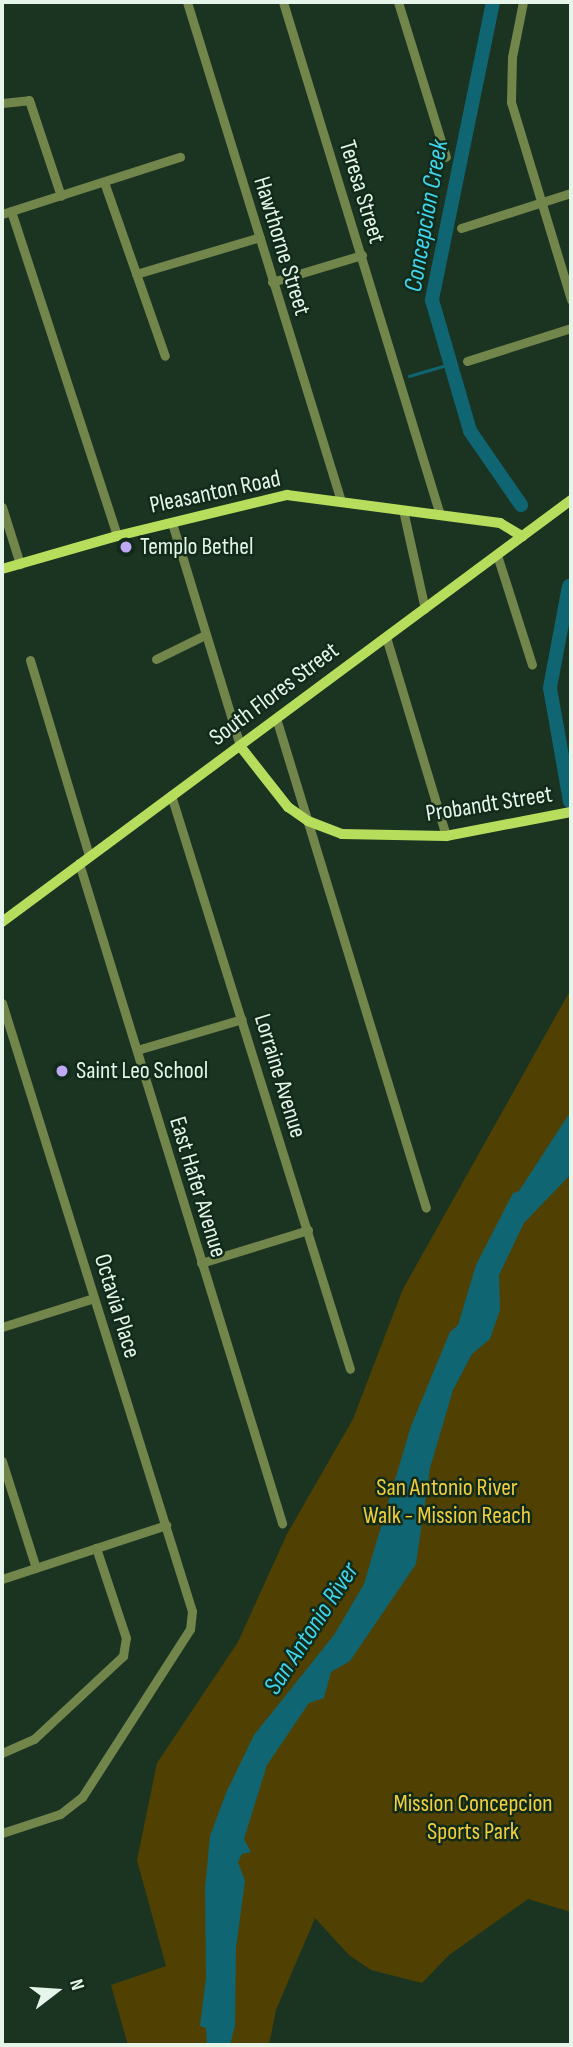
<!DOCTYPE html>
<style>
body{margin:0}
#map{position:relative;width:573px;height:2047px;overflow:hidden;background:#1b3422;font-family:"Sofia Sans Condensed",sans-serif}
div>[style]{position:absolute}
[style*='--x']{left:calc(var(--x)*1px);top:calc(var(--y)*1px);width:calc(var(--w)*1px);rotate:calc(var(--a)*1deg)}
.green>*{inset:0;background:#504102}
.water>*{inset:0;background:#0f6572}
.stream>*{height:2.5px;margin:-1.25px;padding:0 1.25px;transform-origin:1.25px;border-radius:1.25px;background:#0f6572}
.river>*{height:14px;margin:-7px;padding:0 7px;transform-origin:7px;border-radius:7px;background:#0f6572}
.minor>*{height:9px;margin:-4.5px;padding:0 4.5px;transform-origin:4.5px;border-radius:4.5px;background:#72854b}
.major>*{height:10px;margin:-5px;padding:0 5px;transform-origin:5px;border-radius:5px;background:#b7dd5d}
.dots>*{width:19px;height:19px;translate:-50% -50%;box-sizing:border-box;border:4px solid #112a19;border-radius:50%}
span{translate:-50% -50%;white-space:nowrap;text-align:center;line-height:1.15;-webkit-text-stroke:5px #112a19;paint-order:stroke}
.street-label{font-size:24px;color:#e5f5e9}
.poi-label{font-size:24px;color:#e5f5e9}
.left{translate:0 -50%;text-align:left}
.park-label{font-size:24px;color:#f1ce3e}
.water-label{font-size:26px;color:#3fd6ee;font-style:italic}
.frame{position:absolute;inset:0;border:4px solid #e5f5e9;pointer-events:none}
.north{position:absolute;left:21px;top:1956px;width:70px;height:70px;-webkit-text-stroke:5px #112a19;paint-order:stroke;rotate:73deg;font-size:19px;font-weight:700;line-height:28px;text-align:center;color:#e5f5e9}
.north::after{content:'';display:block;margin:auto;width:24px;height:32px;background:#e5f5e9;clip-path:polygon(50% 0,100% 100%,50% 72%,0 100%)}
</style>
<div id="map">
<div class="green">
<i style="clip-path:polygon(571px 989px,571px 1912px,528px 1899px,449px 1955px,422px 1983px,371px 1970px,349px 1955px,315px 1918px,276px 2010px,269px 2045px,128px 2045px,111px 1985px,166px 1966px,137px 1860px,157px 1763px,238px 1642px,287px 1534px,353px 1419px,403px 1289px)"></i>
</div>
<div class="water">
<i style="clip-path:polygon(571px 1111px,571px 1174px,524px 1223px,499px 1275px,500px 1310px,490px 1339px,472px 1354px,453px 1390px,430px 1468px,416px 1564px,350px 1661px,331px 1672px,324px 1698px,309px 1703px,267px 1765px,244px 1839px,251px 1852px,242px 1854px,238px 1862px,245px 1881px,236px 1948px,235px 2026px,230px 2045px,207px 2045px,206px 2028px,200px 2026px,206px 1978px,205px 1889px,210px 1836px,226px 1793px,254px 1735px,334px 1635px,364px 1584px,411px 1426px,450px 1332px,458px 1325px,476px 1265px,513px 1193px,519px 1191px)"></i>
</div>
<div class="stream">
<i style="--x:409;--y:376;--w:43;--a:-16.3"></i>
</div>
<div class="river">
<i style="--x:493;--y:2;--w:304;--a:101.6"></i>
<i style="--x:432;--y:300;--w:136;--a:73.8"></i>
<i style="--x:470;--y:431;--w:90;--a:55.4"></i>
<i style="--x:569;--y:586;--w:104;--a:100.6"></i>
<i style="--x:550;--y:688;--w:115;--a:80"></i>
</div>
<div class="minor">
<i style="--x:187;--y:2;--w:522;--a:72.85"></i>
<i style="--x:283;--y:2;--w:536;--a:72.98"></i>
<i style="--x:398;--y:2;--w:162;--a:72.8"></i>
<i style="--x:523;--y:2;--w:56;--a:101.3"></i>
<i style="--x:512;--y:57;--w:45;--a:91.3"></i>
<i style="--x:511;--y:102;--w:207;--a:73.1"></i>
<i style="--x:2;--y:103;--w:27;--a:-6"></i>
<i style="--x:29;--y:100;--w:101;--a:71.6"></i>
<i style="--x:104;--y:182;--w:184;--a:70.7"></i>
<i style="--x:11;--y:211;--w:342;--a:71.9"></i>
<i style="--x:2;--y:214;--w:187;--a:-17.8"></i>
<i style="--x:461;--y:228;--w:115;--a:-17.7"></i>
<i style="--x:136;--y:274;--w:129;--a:-16.6"></i>
<i style="--x:272;--y:282;--w:94;--a:-16.7"></i>
<i style="--x:467;--y:361;--w:109;--a:-17.6"></i>
<i style="--x:2;--y:507;--w:60;--a:72.5"></i>
<i style="--x:403;--y:510;--w:101;--a:77.5"></i>
<i style="--x:172;--y:523;--w:233;--a:73"></i>
<i style="--x:497;--y:555;--w:115;--a:72.3"></i>
<i style="--x:386;--y:637;--w:208;--a:73.2"></i>
<i style="--x:156;--y:659;--w:55;--a:-26.1"></i>
<i style="--x:30;--y:660;--w:204;--a:73.2"></i>
<i style="--x:276;--y:718;--w:512;--a:72.98"></i>
<i style="--x:171;--y:795;--w:601;--a:72.68"></i>
<i style="--x:79;--y:863;--w:691;--a:72.9"></i>
<i style="--x:2;--y:1003;--w:637;--a:72.65"></i>
<i style="--x:192;--y:1611;--w:18;--a:96"></i>
<i style="--x:190;--y:1629;--w:200;--a:122.7"></i>
<i style="--x:82;--y:1797;--w:28;--a:142"></i>
<i style="--x:60;--y:1814;--w:61;--a:161.9"></i>
<i style="--x:137;--y:1050;--w:109;--a:-16.4"></i>
<i style="--x:201;--y:1263;--w:112;--a:-17.1"></i>
<i style="--x:2;--y:1327;--w:96;--a:-17.5"></i>
<i style="--x:2;--y:1461;--w:112;--a:72.4"></i>
<i style="--x:2;--y:1579;--w:173;--a:-18.2"></i>
<i style="--x:2;--y:1753;--w:35;--a:-24"></i>
<i style="--x:34;--y:1739;--w:122;--a:-43"></i>
<i style="--x:123;--y:1656;--w:18;--a:-81"></i>
<i style="--x:126;--y:1638;--w:95;--a:-108.4"></i>
</div>
<div class="major">
<i style="--x:2;--y:569;--w:120;--a:-16"></i>
<i style="--x:117;--y:536;--w:175;--a:-13.6"></i>
<i style="--x:287;--y:495;--w:215;--a:7.5"></i>
<i style="--x:500;--y:523;--w:26;--a:31"></i>
<i style="--x:240;--y:746;--w:78;--a:51.8"></i>
<i style="--x:288;--y:807;--w:24;--a:35"></i>
<i style="--x:308;--y:821;--w:36;--a:21"></i>
<i style="--x:342;--y:834;--w:104;--a:1.1"></i>
<i style="--x:446;--y:836;--w:127;--a:-10.9"></i>
<i style="--x:2;--y:922;--w:708;--a:-36.56"></i>
</div>
<div class="dots">
<i style="left:126px;top:547px;background:#bfa8f4"></i>
<i style="left:62px;top:1071px;background:#bfa8f4"></i>
</div>
<div class="street-label">
<span style="left:362px;top:192px;rotate:73deg">Teresa Street</span>
<span style="left:282px;top:246px;rotate:73deg">Hawthorne Street</span>
<span style="left:215px;top:492px;rotate:-12deg">Pleasanton Road</span>
<span style="left:274px;top:694px;rotate:-37deg">South Flores Street</span>
<span style="left:489px;top:804px;rotate:-9deg">Probandt Street</span>
<span style="left:280px;top:1076px;rotate:73deg">Lorraine Avenue</span>
<span style="left:198px;top:1187px;rotate:73deg">East Hafer Avenue</span>
<span style="left:117px;top:1306px;rotate:73deg">Octavia Place</span>
</div>
<div class="poi-label">
<span class="left" style="left:140px;top:547px">Templo Bethel</span>
<span class="left" style="left:76px;top:1071px">Saint Leo School</span>
</div>
<div class="park-label">
<span style="left:447px;top:1502px">San Antonio River<br>Walk - Mission Reach</span>
<span style="left:473px;top:1818px">Mission Concepcion<br>Sports Park</span>
</div>
<div class="water-label">
<span style="left:427px;top:216px;rotate:-80deg">Concepcion Creek</span>
<span style="left:312px;top:1629px;rotate:-57deg">San Antonio River</span>
</div>
<div class="frame"></div>
<div class="north">N</div>
</div>
